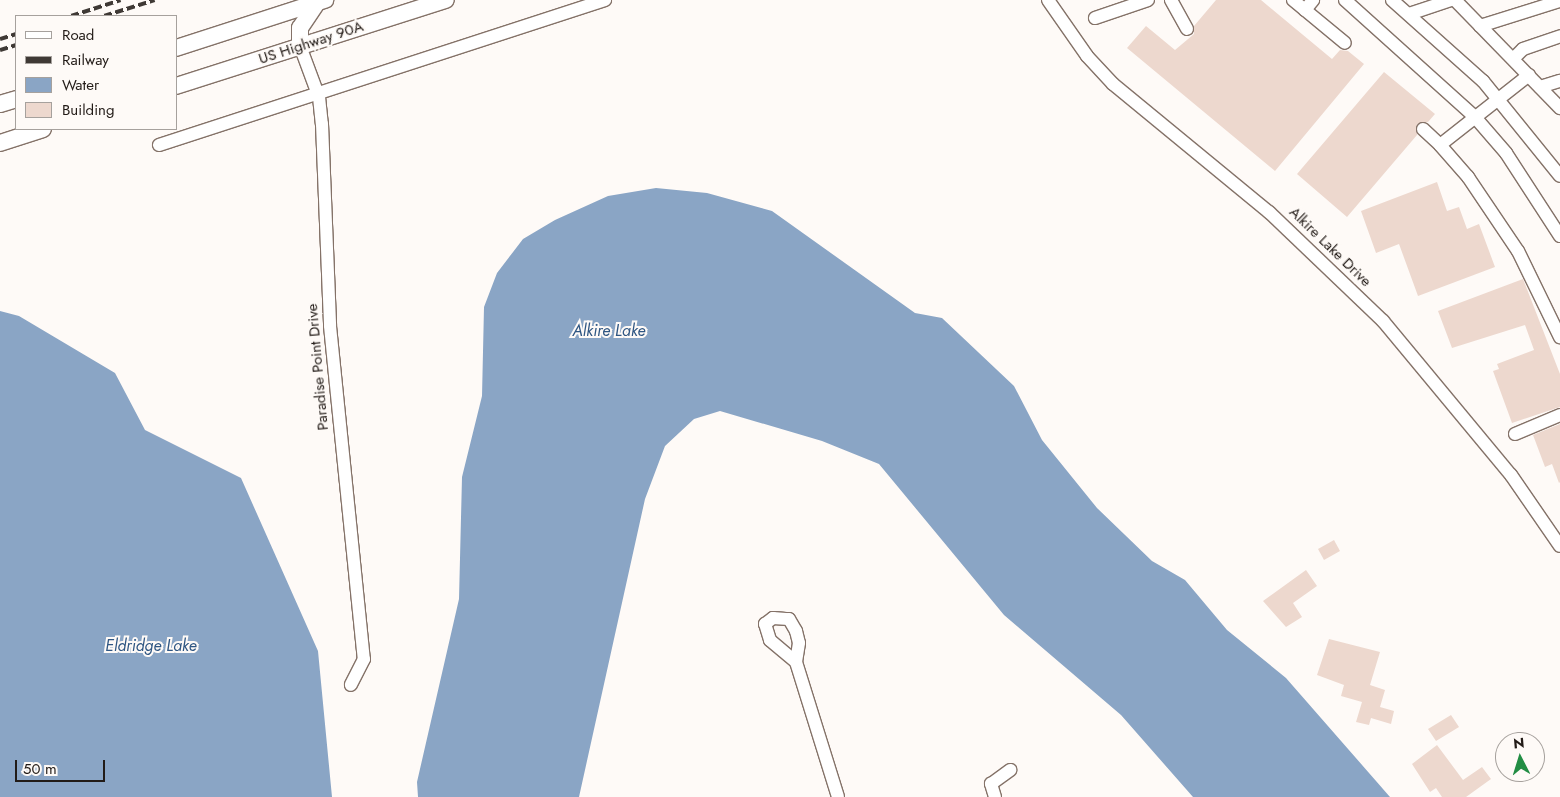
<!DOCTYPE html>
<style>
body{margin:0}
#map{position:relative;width:1560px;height:797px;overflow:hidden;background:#fefaf7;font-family:Jost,sans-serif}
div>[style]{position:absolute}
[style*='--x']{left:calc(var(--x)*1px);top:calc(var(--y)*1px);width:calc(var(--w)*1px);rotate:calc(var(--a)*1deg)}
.water>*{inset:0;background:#8aa5c5}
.building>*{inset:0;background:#edd8ce}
.roads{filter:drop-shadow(1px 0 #847268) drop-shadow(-1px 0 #847268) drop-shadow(0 1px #847268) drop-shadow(0 -1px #847268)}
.minor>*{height:12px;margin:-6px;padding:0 6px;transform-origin:6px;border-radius:6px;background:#fff}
.major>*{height:16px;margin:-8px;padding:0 8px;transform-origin:8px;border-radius:8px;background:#fff}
.rail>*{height:4px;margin-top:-2px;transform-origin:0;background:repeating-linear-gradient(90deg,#3f3935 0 8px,transparent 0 12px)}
span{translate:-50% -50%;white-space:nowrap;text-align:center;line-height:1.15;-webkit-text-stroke:4px #fefaf7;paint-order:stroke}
.street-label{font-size:15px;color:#221b17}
.water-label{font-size:16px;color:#2f5683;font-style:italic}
.legend{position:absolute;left:15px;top:15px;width:162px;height:115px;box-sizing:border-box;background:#fefaf7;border:1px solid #a6a19d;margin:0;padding:6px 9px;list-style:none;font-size:15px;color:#221b17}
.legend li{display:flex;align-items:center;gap:10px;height:25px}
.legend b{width:25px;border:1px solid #a6a19d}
.north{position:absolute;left:1495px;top:732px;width:50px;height:50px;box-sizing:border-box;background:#fefaf7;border:1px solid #a6a19d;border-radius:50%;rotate:355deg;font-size:14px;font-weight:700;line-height:20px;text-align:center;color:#221b17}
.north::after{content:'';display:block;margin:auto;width:18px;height:22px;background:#228d44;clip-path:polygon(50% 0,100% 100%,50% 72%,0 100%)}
.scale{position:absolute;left:15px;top:760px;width:90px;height:22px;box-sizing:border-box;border:2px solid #221b17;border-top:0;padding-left:6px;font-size:15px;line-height:18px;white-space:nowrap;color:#221b17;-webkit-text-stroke:4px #fefaf7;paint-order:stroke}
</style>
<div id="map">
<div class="water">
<i style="clip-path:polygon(656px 188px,707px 193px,772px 211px,915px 313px,942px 318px,1014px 386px,1042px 440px,1097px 508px,1152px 561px,1185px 580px,1227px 630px,1286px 678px,1390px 797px,1193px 797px,1121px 715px,1004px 615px,879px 464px,822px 441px,720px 411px,694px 419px,665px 446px,645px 499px,579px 797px,418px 797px,417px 782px,459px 599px,462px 477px,482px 396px,484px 307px,497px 273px,523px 239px,555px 220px,608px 196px)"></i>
<i style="clip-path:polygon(0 311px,19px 316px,115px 373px,145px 430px,241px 478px,318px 651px,332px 797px,0 797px)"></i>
</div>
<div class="building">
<i style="clip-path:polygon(1216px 0,1261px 0,1332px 59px,1340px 50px,1348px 51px,1364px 64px,1275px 171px,1127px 48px,1146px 26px,1175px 50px,1194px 34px,1194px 26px)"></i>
<i style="clip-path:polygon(1384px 72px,1435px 114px,1428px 122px,1417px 124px,1417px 135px,1347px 217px,1297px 174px)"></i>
<i style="clip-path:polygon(1437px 182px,1447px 211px,1459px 207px,1467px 229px,1479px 224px,1495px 267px,1418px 296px,1399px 244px,1376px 253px,1361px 211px)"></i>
<i style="clip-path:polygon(1523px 279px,1560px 374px,1560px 407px,1512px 423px,1493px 371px,1499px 369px,1497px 364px,1534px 350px,1525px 325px,1452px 348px,1438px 311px)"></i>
<i style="clip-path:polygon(1560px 424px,1560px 482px,1559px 483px,1552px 464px,1545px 467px,1533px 435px)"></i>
<i style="clip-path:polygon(1334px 540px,1340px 551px,1324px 560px,1318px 549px)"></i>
<i style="clip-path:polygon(1306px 570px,1317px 586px,1293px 603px,1302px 617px,1286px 627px,1263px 601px)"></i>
<i style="clip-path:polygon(1329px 639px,1380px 652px,1370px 685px,1385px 690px,1380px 707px,1394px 711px,1391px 724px,1371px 718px,1369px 725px,1356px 722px,1362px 702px,1341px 696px,1344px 685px,1317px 675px)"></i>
<i style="clip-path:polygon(1451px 715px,1459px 727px,1436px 741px,1428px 729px)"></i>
<i style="clip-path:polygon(1437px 745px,1463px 780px,1482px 767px,1491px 779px,1466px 797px,1442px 797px,1436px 788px,1430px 792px,1412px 764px)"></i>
</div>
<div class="roads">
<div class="minor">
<i style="--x:1048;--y:0;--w:68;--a:55.1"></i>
<i style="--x:1087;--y:56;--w:38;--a:47"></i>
<i style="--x:1113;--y:84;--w:202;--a:39.4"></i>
<i style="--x:1269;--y:212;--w:158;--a:43.7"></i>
<i style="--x:1383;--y:321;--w:200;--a:50.3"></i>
<i style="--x:1511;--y:475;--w:86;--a:55.4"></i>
<i style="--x:1171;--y:0;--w:33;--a:61"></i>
<i style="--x:1293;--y:0;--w:67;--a:39.6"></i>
<i style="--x:1345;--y:0;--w:173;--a:42"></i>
<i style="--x:1474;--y:116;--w:49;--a:49.1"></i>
<i style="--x:1506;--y:153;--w:99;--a:57"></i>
<i style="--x:1392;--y:0;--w:122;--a:41.7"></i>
<i style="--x:1483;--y:81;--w:122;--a:51"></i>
<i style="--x:1455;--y:0;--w:151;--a:45.8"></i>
<i style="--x:1305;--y:10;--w:13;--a:-51"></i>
<i style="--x:1409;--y:14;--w:44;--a:-18.4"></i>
<i style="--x:1095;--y:18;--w:56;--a:-18.8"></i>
<i style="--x:1480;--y:26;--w:84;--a:-17.4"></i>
<i style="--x:300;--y:46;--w:54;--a:69.6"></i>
<i style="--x:319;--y:97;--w:27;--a:84"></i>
<i style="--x:322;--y:124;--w:202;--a:87.7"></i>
<i style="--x:330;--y:326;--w:335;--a:84.2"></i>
<i style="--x:364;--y:659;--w:29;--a:117"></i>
<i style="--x:1515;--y:57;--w:11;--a:-45"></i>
<i style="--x:1523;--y:49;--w:39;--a:-19"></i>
<i style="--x:1529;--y:75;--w:113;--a:141.8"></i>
<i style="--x:1440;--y:145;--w:43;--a:48.8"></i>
<i style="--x:1468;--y:177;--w:89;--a:56"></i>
<i style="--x:1518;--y:251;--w:96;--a:64"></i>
<i style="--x:1540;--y:87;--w:21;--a:-17"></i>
<i style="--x:1423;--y:129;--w:23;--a:43"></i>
<i style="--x:159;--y:145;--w:469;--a:-18"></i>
<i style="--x:1515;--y:434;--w:49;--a:-22.9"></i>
<i style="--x:796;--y:662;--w:34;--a:-140"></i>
<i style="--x:770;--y:640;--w:17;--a:-107"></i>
<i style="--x:765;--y:624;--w:10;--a:-37"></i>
<i style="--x:773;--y:618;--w:16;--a:4"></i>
<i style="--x:789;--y:619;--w:14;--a:60"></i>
<i style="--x:796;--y:631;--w:12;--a:76"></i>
<i style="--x:799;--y:643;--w:19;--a:99"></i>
<i style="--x:796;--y:662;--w:141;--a:72.7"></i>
<i style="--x:995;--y:797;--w:14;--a:-107"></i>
<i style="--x:991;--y:784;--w:24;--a:-36"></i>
</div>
<div class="major">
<i style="--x:300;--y:46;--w:18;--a:-90"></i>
<i style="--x:300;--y:28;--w:30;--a:-56"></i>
<i style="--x:176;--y:48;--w:157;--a:-17.9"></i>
<i style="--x:176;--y:86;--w:283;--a:-17.7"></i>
<i style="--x:0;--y:104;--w:17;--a:-17"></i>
<i style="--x:0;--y:143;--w:45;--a:-18"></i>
</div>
</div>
<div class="rail">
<i style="--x:71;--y:16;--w:52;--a:-17.7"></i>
<i style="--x:104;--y:16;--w:53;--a:-17.4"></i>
<i style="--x:0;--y:39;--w:17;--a:-17"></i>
<i style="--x:0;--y:50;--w:17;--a:-17"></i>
</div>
<div class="street-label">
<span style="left:311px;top:43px;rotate:-18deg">US Highway 90A</span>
<span style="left:1330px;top:247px;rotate:44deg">Alkire Lake Drive</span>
<span style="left:318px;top:367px;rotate:-95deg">Paradise Point Drive</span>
</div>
<div class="water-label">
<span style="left:609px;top:331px">Alkire Lake</span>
<span style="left:151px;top:646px">Eldridge Lake</span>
</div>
<ul class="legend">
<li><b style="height:6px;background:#fff"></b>Road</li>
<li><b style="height:6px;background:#3f3935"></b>Railway</li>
<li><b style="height:14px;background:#8aa5c5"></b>Water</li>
<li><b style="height:14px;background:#edd8ce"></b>Building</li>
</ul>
<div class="north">N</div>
<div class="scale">50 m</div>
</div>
